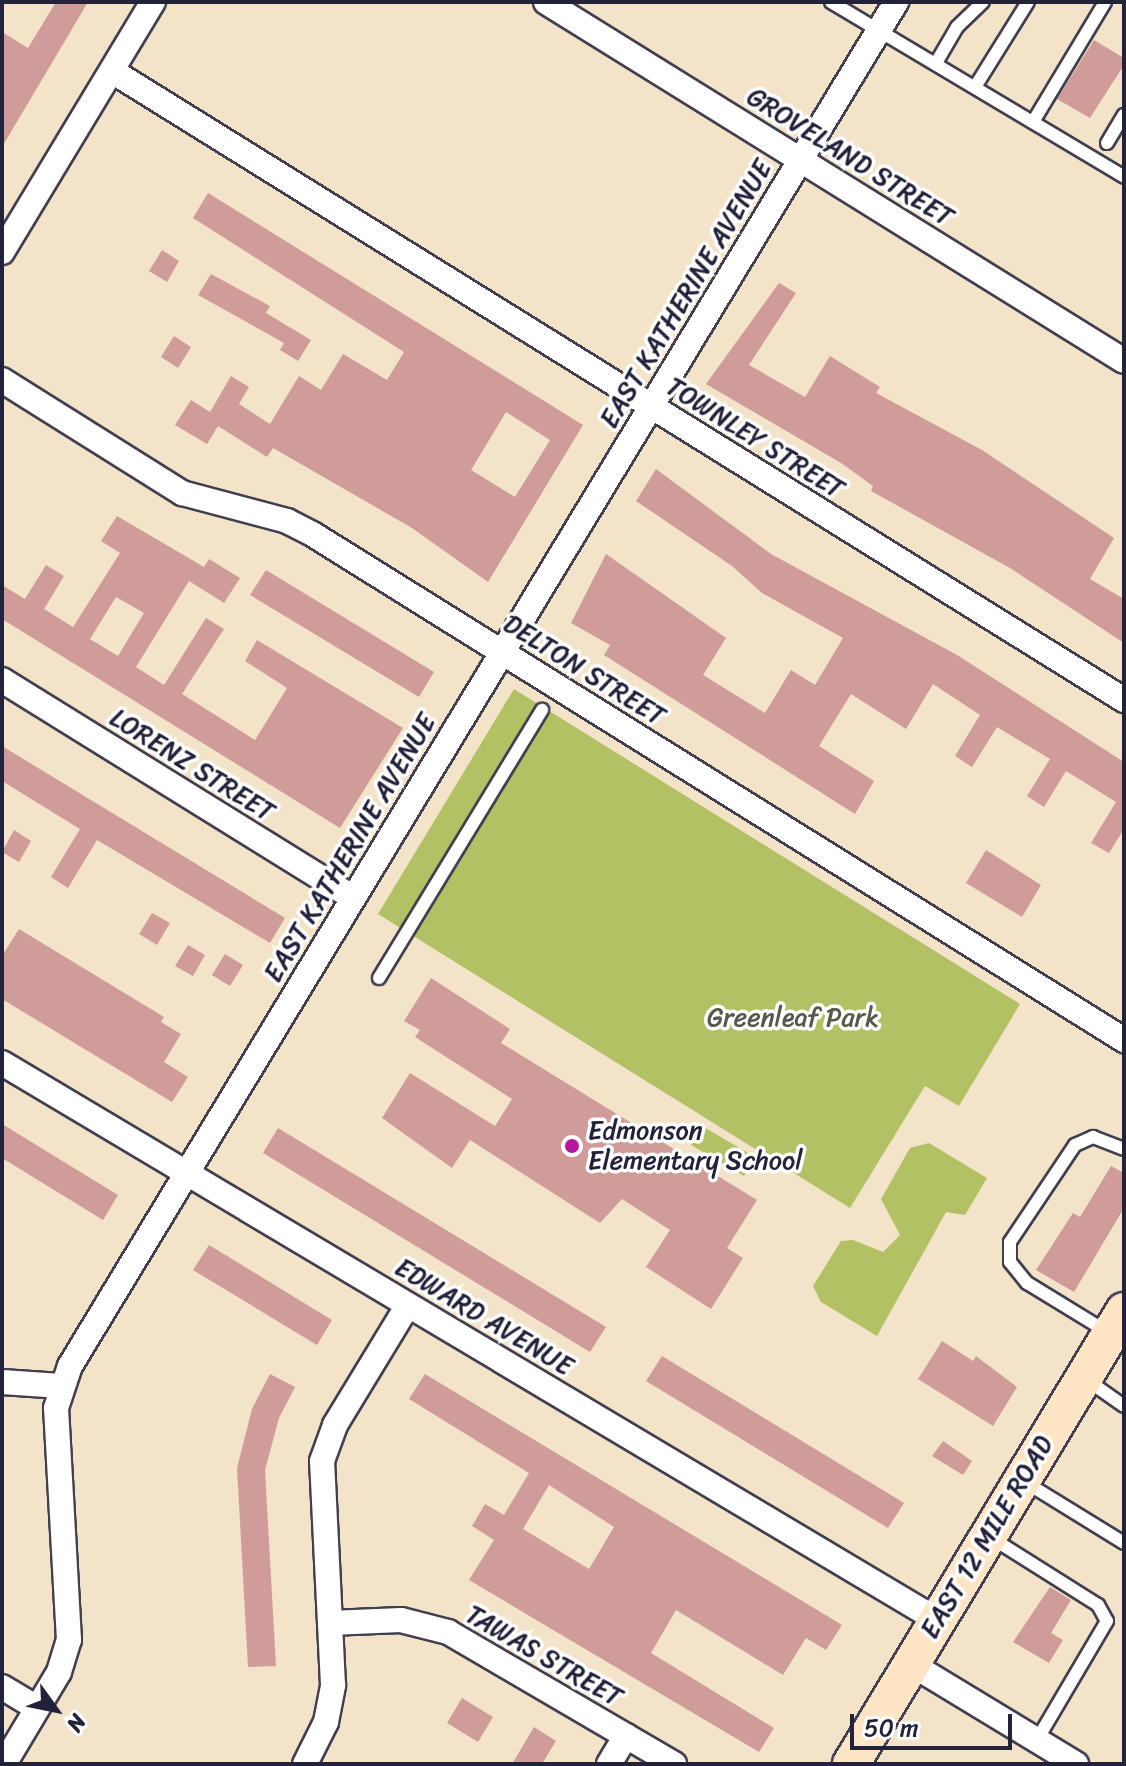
<!DOCTYPE html>
<style>
body{margin:0}
#map{position:relative;width:1126px;height:1766px;overflow:hidden;background:#f3e3c9;font-family:Sriracha,sans-serif}
div>[style]{position:absolute}
[style*='--x']{left:calc(var(--x)*1px);top:calc(var(--y)*1px);width:calc(var(--w)*1px);rotate:calc(var(--a)*1deg)}
.green>*{inset:0;background:#b2c163}
.building>*{inset:0;background:#cf9c99}
.roads{filter:drop-shadow(2px 0 #413f50) drop-shadow(-2px 0 #413f50) drop-shadow(0 2px #413f50) drop-shadow(0 -2px #413f50)}
.service>*{height:12px;margin:-6px;padding:0 6px;transform-origin:6px;border-radius:6px;background:#fff}
.minor>*{height:24px;margin:-12px;padding:0 12px;transform-origin:12px;border-radius:12px;background:#fff}
.secondary>*{height:36px;margin:-18px;padding:0 18px;transform-origin:18px;border-radius:18px;background:#fde5c5}
.dots>*{width:22px;height:22px;translate:-50% -50%;box-sizing:border-box;border:4px solid #fff;border-radius:50%}
span{translate:-50% -50%;white-space:nowrap;text-align:center;line-height:1.15;-webkit-text-stroke:7px #fff;paint-order:stroke}
.street-label{font-size:26px;color:#22223b}
.park-label{font-size:26px;color:#545a49}
.poi-label{font-size:26px;color:#22223b}
.left{translate:0 -50%;text-align:left}
.frame{position:absolute;inset:0;border:4px solid #22223b;pointer-events:none}
.north{position:absolute;left:16px;top:1670px;width:80px;height:80px;-webkit-text-stroke:6px #fff;paint-order:stroke;rotate:123deg;font-size:22px;font-weight:700;line-height:32px;text-align:center;color:#22223b}
.north::after{content:'';display:block;margin:auto;width:28px;height:36px;background:#22223b;clip-path:polygon(50% 0,100% 100%,50% 72%,0 100%)}
.scale{position:absolute;left:850px;top:1714px;width:162px;height:36px;box-sizing:border-box;border:4px solid #22223b;border-top:0;padding-left:10px;font-size:24px;line-height:28px;white-space:nowrap;color:#22223b;-webkit-text-stroke:6px #fff;paint-order:stroke}
</style>
<div id="map">
<div class="green">
<i style="clip-path:polygon(514px 689px,1020px 1004px,959px 1106px,925px 1086px,850px 1208px,378px 914px)"></i>
<i style="clip-path:polygon(702px 1126px,755px 1157px,744px 1176px,691px 1145px)"></i>
<i style="clip-path:polygon(929px 1143px,987px 1178px,965px 1215px,946px 1212px,877px 1336px,821px 1302px,813px 1286px,841px 1241px,853px 1240px,883px 1252px,900px 1235px,881px 1199px,910px 1148px)"></i>
</div>
<div class="building">
<i style="clip-path:polygon(56px 2px,88px 2px,2px 147px,2px 32px,28px 48px)"></i>
<i style="clip-path:polygon(1094px 40px,1124px 58px,1124px 65px,1090px 118px,1057px 99px)"></i>
<i style="clip-path:polygon(evenodd,208px 193px,583px 425px,488px 582px,412px 528px,273px 448px,267px 457px,218px 426px,207px 444px,175px 425px,191px 400px,210px 412px,231px 376px,249px 387px,239px 404px,270px 424px,299px 376px,321px 390px,343px 354px,387px 380px,404px 352px,193px 218px,208px 193px,506px 412px,550px 440px,515px 497px,471px 470px,506px 412px)"></i>
<i style="clip-path:polygon(162px 250px,179px 261px,167px 282px,149px 271px)"></i>
<i style="clip-path:polygon(211px 274px,270px 306px,266px 313px,311px 340px,298px 361px,280px 350px,284px 343px,198px 295px)"></i>
<i style="clip-path:polygon(779px 283px,796px 293px,749px 365px,805px 397px,830px 356px,880px 387px,876px 393px,982px 450px,1114px 538px,1090px 579px,1124px 599px,1124px 643px,1010px 568px,871px 491px,873px 486px,841px 463px,706px 384px)"></i>
<i style="clip-path:polygon(174px 336px,191px 347px,178px 368px,161px 357px)"></i>
<i style="clip-path:polygon(656px 469px,771px 554px,957px 655px,1124px 762px,1124px 829px,1109px 853px,1091px 843px,1116px 802px,1066px 771px,1044px 807px,1027px 796px,1050px 759px,997px 727px,972px 767px,955px 756px,980px 715px,933px 684px,906px 729px,851px 694px,819px 746px,874px 781px,855px 814px,604px 655px,610px 645px,571px 623px,606px 554px,726px 638px,703px 675px,765px 713px,791px 670px,815px 685px,843px 638px,762px 593px,732px 566px,636px 501px)"></i>
<i style="clip-path:polygon(evenodd,117px 516px,204px 567px,209px 559px,240px 578px,224px 603px,189px 581px,136px 667px,164px 685px,206px 618px,224px 629px,182px 694px,255px 740px,287px 688px,245px 661px,257px 640px,403px 728px,340px 828px,2px 619px,2px 585px,25px 599px,46px 565px,64px 576px,44px 609px,73px 627px,120px 553px,101px 541px,117px 516px,116px 597px,144px 613px,118px 656px,90px 639px,116px 597px)"></i>
<i style="clip-path:polygon(266px 570px,434px 672px,419px 697px,250px 595px)"></i>
<i style="clip-path:polygon(2px 746px,285px 918px,270px 943px,97px 840px,68px 888px,51px 877px,80px 829px,2px 781px)"></i>
<i style="clip-path:polygon(14px 830px,31px 841px,19px 862px,2px 852px)"></i>
<i style="clip-path:polygon(986px 850px,1041px 885px,1022px 917px,966px 883px)"></i>
<i style="clip-path:polygon(152px 913px,170px 923px,157px 945px,139px 934px)"></i>
<i style="clip-path:polygon(19px 929px,164px 1017px,161px 1022px,181px 1034px,164px 1062px,188px 1077px,172px 1102px,2px 999px,2px 956px)"></i>
<i style="clip-path:polygon(188px 945px,205px 955px,193px 976px,175px 966px)"></i>
<i style="clip-path:polygon(225px 954px,243px 965px,230px 986px,212px 975px)"></i>
<i style="clip-path:polygon(431px 978px,510px 1029px,501px 1043px,757px 1200px,727px 1248px,743px 1258px,711px 1309px,646px 1267px,670px 1230px,622px 1199px,600px 1223px,470px 1140px,452px 1168px,382px 1118px,410px 1073px,495px 1126px,512px 1099px,415px 1037px,420px 1030px,404px 1021px)"></i>
<i style="clip-path:polygon(2px 1124px,118px 1195px,103px 1220px,2px 1158px)"></i>
<i style="clip-path:polygon(278px 1128px,606px 1327px,590px 1352px,263px 1153px)"></i>
<i style="clip-path:polygon(1111px 1166px,1124px 1173px,1124px 1208px,1074px 1292px,1036px 1270px,1073px 1213px,1080px 1217px)"></i>
<i style="clip-path:polygon(209px 1245px,332px 1320px,317px 1345px,193px 1270px)"></i>
<i style="clip-path:polygon(942px 1341px,973px 1361px,976px 1356px,1017px 1387px,993px 1426px,918px 1379px)"></i>
<i style="clip-path:polygon(662px 1356px,904px 1503px,888px 1528px,646px 1381px)"></i>
<i style="clip-path:polygon(270px 1374px,295px 1387px,279px 1418px,265px 1470px,276px 1666px,248px 1667px,237px 1468px,252px 1409px)"></i>
<i style="clip-path:polygon(evenodd,425px 1374px,842px 1625px,826px 1650px,806px 1638px,783px 1675px,676px 1610px,651px 1653px,774px 1728px,759px 1752px,469px 1580px,494px 1540px,472px 1526px,485px 1504px,504px 1515px,529px 1473px,409px 1399px,425px 1374px,549px 1485px,614px 1527px,589px 1569px,523px 1529px,549px 1485px)"></i>
<i style="clip-path:polygon(943px 1441px,972px 1461px,963px 1475px,932px 1456px)"></i>
<i style="clip-path:polygon(1050px 1587px,1071px 1600px,1051px 1633px,1063px 1640px,1049px 1663px,1013px 1642px)"></i>
<i style="clip-path:polygon(462px 1698px,493px 1717px,478px 1742px,447px 1723px)"></i>
<i style="clip-path:polygon(534px 1727px,556px 1741px,542px 1764px,512px 1764px)"></i>
</div>
<div class="roads">
<div class="service">
<i style="--x:831;--y:2;--w:341;--a:30.8"></i>
<i style="--x:936;--y:63;--w:42;--a:-59.7"></i>
<i style="--x:957;--y:27;--w:36;--a:-44"></i>
<i style="--x:975;--y:87;--w:100;--a:-58.1"></i>
<i style="--x:1033;--y:122;--w:140;--a:-59"></i>
<i style="--x:1107;--y:143;--w:33;--a:-59"></i>
<i style="--x:379;--y:978;--w:314;--a:-58.7"></i>
<i style="--x:1109;--y:1333;--w:96;--a:-148.6"></i>
<i style="--x:1027;--y:1283;--w:27;--a:-129"></i>
<i style="--x:1010;--y:1262;--w:20;--a:-90"></i>
<i style="--x:1010;--y:1242;--w:117;--a:-56.2"></i>
<i style="--x:1075;--y:1145;--w:20;--a:-24"></i>
<i style="--x:1093;--y:1137;--w:33;--a:21"></i>
<i style="--x:1087;--y:1380;--w:45;--a:35.1"></i>
<i style="--x:1025;--y:1482;--w:116;--a:31.6"></i>
<i style="--x:990;--y:1537;--w:128;--a:32.2"></i>
<i style="--x:1098;--y:1605;--w:18;--a:61"></i>
<i style="--x:1107;--y:1621;--w:138;--a:120.5"></i>
</div>
<div class="minor">
<i style="--x:546;--y:2;--w:680;--a:31.84"></i>
<i style="--x:112;--y:71;--w:1192;--a:31.86"></i>
<i style="--x:2;--y:252;--w:292;--a:-58.9"></i>
<i style="--x:2;--y:380;--w:213;--a:32.1"></i>
<i style="--x:182;--y:493;--w:109;--a:14.9"></i>
<i style="--x:287;--y:521;--w:30;--a:27"></i>
<i style="--x:314;--y:535;--w:955;--a:31.94"></i>
<i style="--x:2;--y:680;--w:413;--a:31.8"></i>
<i style="--x:2;--y:1063;--w:1088;--a:30.78"></i>
<i style="--x:2;--y:1382;--w:59;--a:3.9"></i>
<i style="--x:330;--y:1623;--w:71;--a:-2.4"></i>
<i style="--x:401;--y:1620;--w:49;--a:14.3"></i>
<i style="--x:448;--y:1632;--w:262;--a:30.3"></i>
<i style="--x:911;--y:1664;--w:193;--a:31.2"></i>
<i style="--x:2;--y:1687;--w:41;--a:31"></i>
<i style="--x:4;--y:1764;--w:107;--a:-59.1"></i>
<i style="--x:59;--y:1672;--w:34;--a:-73"></i>
<i style="--x:69;--y:1640;--w:232;--a:-93.2"></i>
<i style="--x:56;--y:1408;--w:44;--a:-71.6"></i>
<i style="--x:70;--y:1366;--w:1595;--a:-58.8"></i>
<i style="--x:305;--y:1764;--w:47;--a:-63.4"></i>
<i style="--x:326;--y:1722;--w:38;--a:-79"></i>
<i style="--x:333;--y:1685;--w:224;--a:-92.8"></i>
<i style="--x:322;--y:1461;--w:38;--a:-70"></i>
<i style="--x:335;--y:1425;--w:140;--a:-58.7"></i>
<i style="--x:609;--y:1764;--w:33;--a:-59"></i>
</div>
<div class="secondary">
<i style="--x:851;--y:1764;--w:529;--a:-58.92"></i>
</div>
</div>
<div class="dots">
<i style="left:572px;top:1146px;background:#b5179e"></i>
</div>
<div class="street-label">
<span style="left:850px;top:157px;rotate:32deg">GROVELAND STREET</span>
<span style="left:686px;top:294px;rotate:-59deg">EAST KATHERINE AVENUE</span>
<span style="left:755px;top:438px;rotate:32deg">TOWNLEY STREET</span>
<span style="left:584px;top:670px;rotate:32deg">DELTON STREET</span>
<span style="left:192px;top:765px;rotate:32deg">LORENZ STREET</span>
<span style="left:350px;top:848px;rotate:-59deg">EAST KATHERINE AVENUE</span>
<span style="left:484px;top:1317px;rotate:31deg">EDWARD AVENUE</span>
<span style="left:987px;top:1537px;rotate:-59deg">EAST 12 MILE ROAD</span>
<span style="left:544px;top:1656px;rotate:30deg">TAWAS STREET</span>
</div>
<div class="park-label">
<span style="left:793px;top:1018px">Greenleaf Park</span>
</div>
<div class="poi-label">
<span class="left" style="left:588px;top:1146px">Edmonson<br>Elementary School</span>
</div>
<div class="frame"></div>
<div class="north">N</div>
<div class="scale">50 m</div>
</div>
